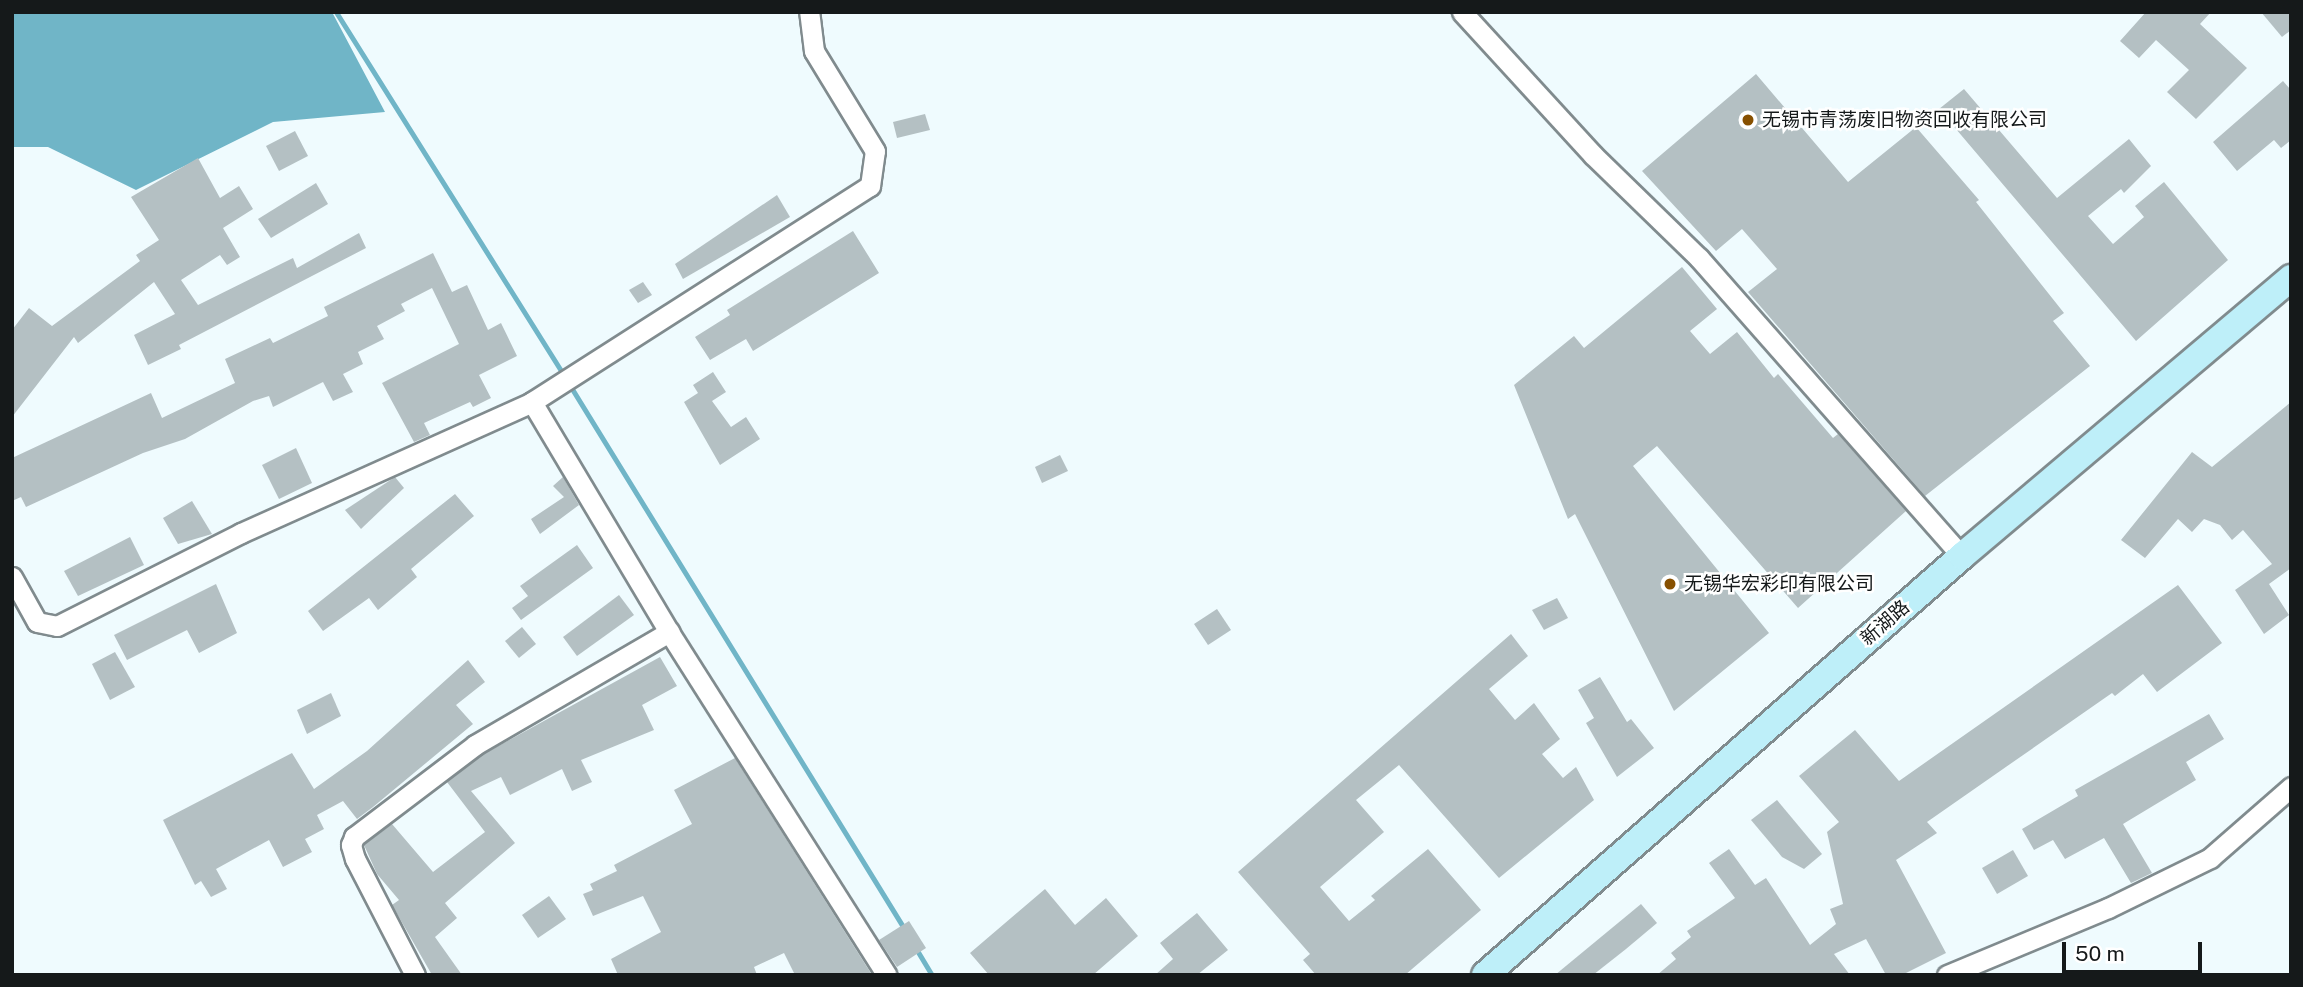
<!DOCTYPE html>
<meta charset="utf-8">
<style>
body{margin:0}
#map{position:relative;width:2303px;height:987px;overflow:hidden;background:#effbfe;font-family:"Public Sans","Noto Sans SC",sans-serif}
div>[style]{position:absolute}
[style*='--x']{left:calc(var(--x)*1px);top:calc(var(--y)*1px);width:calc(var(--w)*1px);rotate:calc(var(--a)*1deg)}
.water>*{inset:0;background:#70b5c7}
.stream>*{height:5px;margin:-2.5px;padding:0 2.5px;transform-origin:2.5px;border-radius:2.5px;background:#70b5c7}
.building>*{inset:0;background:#b4c0c3}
.roads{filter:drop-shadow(2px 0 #808b8e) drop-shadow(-2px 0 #808b8e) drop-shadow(0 2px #808b8e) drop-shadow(0 -2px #808b8e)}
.street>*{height:19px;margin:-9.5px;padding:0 9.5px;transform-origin:9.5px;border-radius:9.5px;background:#fff}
.secondary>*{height:26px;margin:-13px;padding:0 13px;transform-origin:13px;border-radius:13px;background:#beeff9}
.dots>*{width:19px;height:19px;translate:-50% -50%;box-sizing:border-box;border:4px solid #fff;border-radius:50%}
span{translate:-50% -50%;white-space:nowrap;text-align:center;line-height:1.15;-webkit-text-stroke:5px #fff;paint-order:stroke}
.poi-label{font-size:19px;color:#15191a}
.left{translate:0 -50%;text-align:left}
.street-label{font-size:19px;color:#15191a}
.frame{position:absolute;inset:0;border:14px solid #15191a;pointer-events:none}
.scale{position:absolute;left:2062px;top:942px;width:140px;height:32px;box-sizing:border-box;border:4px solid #15191a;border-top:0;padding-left:9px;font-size:21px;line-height:24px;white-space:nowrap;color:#15191a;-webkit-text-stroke:5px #fff;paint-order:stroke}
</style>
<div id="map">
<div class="water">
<i style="clip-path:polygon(12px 12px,332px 12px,385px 112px,273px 122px,136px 190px,48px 147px,12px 147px)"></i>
</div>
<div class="stream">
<i style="--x:336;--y:12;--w:430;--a:57.9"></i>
<i style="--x:569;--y:384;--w:641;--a:58.39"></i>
<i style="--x:915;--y:947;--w:33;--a:59"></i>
</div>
<div class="building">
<i style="clip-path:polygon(2146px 12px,2211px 12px,2200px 24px,2247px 68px,2196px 119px,2167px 92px,2189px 70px,2156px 40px,2139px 58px,2120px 41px)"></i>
<i style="clip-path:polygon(2261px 12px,2291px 12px,2291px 30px,2282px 37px)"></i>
<i style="clip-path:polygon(1756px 74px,1848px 182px,1916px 127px,1979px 200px,1976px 202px,2064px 313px,2053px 321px,2090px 366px,1925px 496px,1748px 292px,1777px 269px,1742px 229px,1716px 251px,1642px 171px)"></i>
<i style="clip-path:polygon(2283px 81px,2291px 90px,2291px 140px,2281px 148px,2274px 140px,2237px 171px,2213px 142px)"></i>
<i style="clip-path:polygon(1964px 89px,2057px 198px,2129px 139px,2151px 166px,2124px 193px,2121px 189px,2088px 216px,2113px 244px,2144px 217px,2135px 206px,2164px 182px,2228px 260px,2136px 341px,1939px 109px)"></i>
<i style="clip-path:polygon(925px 114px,930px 130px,897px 138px,893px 122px)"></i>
<i style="clip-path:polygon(295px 131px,308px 156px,279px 171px,266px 146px)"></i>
<i style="clip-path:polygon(198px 158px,220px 198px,239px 186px,253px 209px,223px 228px,240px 257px,227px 265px,220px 255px,181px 280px,198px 305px,293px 258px,297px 268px,359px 233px,366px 248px,179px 345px,181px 349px,148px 365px,134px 335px,175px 314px,154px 282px,78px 343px,74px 337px,12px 417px,12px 330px,29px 308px,52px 326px,140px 261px,136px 255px,159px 240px,131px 197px)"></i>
<i style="clip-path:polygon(316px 183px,328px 204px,271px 238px,258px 219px)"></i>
<i style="clip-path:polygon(777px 195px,790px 217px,683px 279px,675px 264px)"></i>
<i style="clip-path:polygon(853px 231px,879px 273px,753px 351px,746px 339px,710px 360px,695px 337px,730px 315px,727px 310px)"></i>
<i style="clip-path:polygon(433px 253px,452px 292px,467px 285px,488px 330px,501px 323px,517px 356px,479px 375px,491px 398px,473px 407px,470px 402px,424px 423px,430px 435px,414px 442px,382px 383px,459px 344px,432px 288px,401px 304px,405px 311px,377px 326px,384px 339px,358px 352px,363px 364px,343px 374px,353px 392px,333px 401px,323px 382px,273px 407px,269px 396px,253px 401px,185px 439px,143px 453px,26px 507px,21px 497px,12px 501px,12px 458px,151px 393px,162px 418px,235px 383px,225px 359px,270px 338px,273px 343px,328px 316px,324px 307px)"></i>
<i style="clip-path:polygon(1682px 267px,1717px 309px,1690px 331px,1710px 354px,1737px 332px,1774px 378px,1778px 374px,1833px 438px,1838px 434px,1906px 511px,1798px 608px,1657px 446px,1633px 466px,1769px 633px,1674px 711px,1575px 514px,1568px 519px,1514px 385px,1574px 336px,1584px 348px)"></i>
<i style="clip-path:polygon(643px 282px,652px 295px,638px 303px,629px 290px)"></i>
<i style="clip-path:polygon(713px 372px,726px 392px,712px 401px,731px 427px,746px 417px,760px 439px,720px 465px,684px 402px,698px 393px,693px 385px)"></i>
<i style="clip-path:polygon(2291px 402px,2291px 568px,2269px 584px,2289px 615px,2264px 634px,2235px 590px,2272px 564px,2243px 530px,2232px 540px,2220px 525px,2204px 519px,2192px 532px,2178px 519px,2145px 558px,2121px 540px,2192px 452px,2212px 467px)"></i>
<i style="clip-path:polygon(296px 448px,312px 483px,279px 499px,262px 465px)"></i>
<i style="clip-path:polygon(1060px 455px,1068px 471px,1042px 483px,1035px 467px)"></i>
<i style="clip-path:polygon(395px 477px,404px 488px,361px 529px,345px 510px)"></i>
<i style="clip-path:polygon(563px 477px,579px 505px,540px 534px,531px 519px,564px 497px,553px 486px)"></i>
<i style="clip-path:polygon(455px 494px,474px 516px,411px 569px,417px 577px,378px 610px,369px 598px,323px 631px,308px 611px)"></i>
<i style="clip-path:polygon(192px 501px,212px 534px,178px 544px,163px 518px)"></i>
<i style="clip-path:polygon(130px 537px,144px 565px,78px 596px,64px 571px)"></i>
<i style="clip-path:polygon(577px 545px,593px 568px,521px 620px,512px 608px,528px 596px,520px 586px)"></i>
<i style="clip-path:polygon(216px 584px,237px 633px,199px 653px,187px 630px,127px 660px,114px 635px)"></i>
<i style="clip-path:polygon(2178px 585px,2222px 643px,2157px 692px,2143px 674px,2115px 696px,2112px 693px,1927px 822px,1937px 833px,1896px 860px,1946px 953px,1902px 975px,1886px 975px,1866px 939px,1834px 954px,1850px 975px,1657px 975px,1676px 959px,1671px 953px,1691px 937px,1687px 931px,1735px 898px,1709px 863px,1729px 849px,1755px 885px,1766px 878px,1810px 945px,1836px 924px,1830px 909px,1843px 904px,1827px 832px,1839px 822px,1799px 776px,1855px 730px,1899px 781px)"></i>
<i style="clip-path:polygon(619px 595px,634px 615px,577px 656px,563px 637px)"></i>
<i style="clip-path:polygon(1557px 598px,1568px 618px,1544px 630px,1532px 610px)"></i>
<i style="clip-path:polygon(1217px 609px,1231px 630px,1208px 645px,1194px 624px)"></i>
<i style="clip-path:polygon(522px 627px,536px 644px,519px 658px,505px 641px)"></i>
<i style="clip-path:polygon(1511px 634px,1528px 656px,1489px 689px,1515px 720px,1534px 703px,1560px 739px,1542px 754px,1563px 778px,1576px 767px,1594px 800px,1499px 878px,1399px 765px,1356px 800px,1384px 832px,1320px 887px,1349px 921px,1375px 900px,1371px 896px,1428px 849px,1481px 910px,1405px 975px,1316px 975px,1303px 960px,1310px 954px,1238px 872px)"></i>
<i style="clip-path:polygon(115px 652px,135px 687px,110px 700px,92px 664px)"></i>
<i style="clip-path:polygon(660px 657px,677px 686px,642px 705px,654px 730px,581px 760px,592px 782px,572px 791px,562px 769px,510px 795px,501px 777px,471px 791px,515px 843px,445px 903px,457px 918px,435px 937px,462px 975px,432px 975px,392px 905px,399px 900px,377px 874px,364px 845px,392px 824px,433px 872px,485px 832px,447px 782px,482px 755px)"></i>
<i style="clip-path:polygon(468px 660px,485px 682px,456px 705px,473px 724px,373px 807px,357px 819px,343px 801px,317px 815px,324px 829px,305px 839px,312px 852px,283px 867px,269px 840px,216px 869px,227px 889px,211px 897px,201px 881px,195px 885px,163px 820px,292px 753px,314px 789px,367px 751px)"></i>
<i style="clip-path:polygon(1600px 677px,1627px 722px,1631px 719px,1654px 748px,1617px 777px,1586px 723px,1594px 718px,1578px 690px)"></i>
<i style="clip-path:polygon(331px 693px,341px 716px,307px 734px,297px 710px)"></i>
<i style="clip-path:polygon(2209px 714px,2224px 739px,2186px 762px,2196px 780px,2123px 824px,2152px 873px,2131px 883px,2104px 838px,2065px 859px,2053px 840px,2034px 850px,2022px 829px,2078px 796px,2075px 790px)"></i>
<i style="clip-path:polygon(735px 758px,872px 975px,795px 975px,784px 953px,754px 967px,757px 975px,618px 975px,611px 959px,661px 932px,643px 896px,593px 916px,583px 894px,593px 890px,590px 884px,617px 871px,614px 865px,692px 824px,674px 790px)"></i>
<i style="clip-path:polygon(1777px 800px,1822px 854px,1804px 869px,1782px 857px,1751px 820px)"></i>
<i style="clip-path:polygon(2013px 850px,2028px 876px,1997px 894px,1982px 868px)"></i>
<i style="clip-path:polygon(1045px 889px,1075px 925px,1106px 898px,1138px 936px,1093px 975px,989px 975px,970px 953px)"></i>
<i style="clip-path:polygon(549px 896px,566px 919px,538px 938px,522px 915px)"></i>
<i style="clip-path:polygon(1641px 904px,1657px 923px,1626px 949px,1593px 975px,1555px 975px)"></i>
<i style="clip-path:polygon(1197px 913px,1228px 950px,1197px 975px,1155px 975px,1173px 959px,1160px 943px)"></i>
<i style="clip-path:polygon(909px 921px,926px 948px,897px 967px,879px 940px)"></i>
</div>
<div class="roads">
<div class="street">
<i style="--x:1462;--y:12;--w:194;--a:47.5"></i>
<i style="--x:1593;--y:155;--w:148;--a:44.2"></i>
<i style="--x:1699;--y:258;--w:397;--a:48.6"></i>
<i style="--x:532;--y:402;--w:268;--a:59.2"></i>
<i style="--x:669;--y:632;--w:406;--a:57.6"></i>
<i style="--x:12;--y:577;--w:51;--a:60.9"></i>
<i style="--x:37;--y:622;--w:20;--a:11"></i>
<i style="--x:57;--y:626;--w:206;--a:-26.8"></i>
<i style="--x:241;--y:533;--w:319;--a:-24.2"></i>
<i style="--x:532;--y:402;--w:401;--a:-32.6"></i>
<i style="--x:870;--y:186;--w:35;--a:-82"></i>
<i style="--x:875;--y:151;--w:117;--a:-121.4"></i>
<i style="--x:814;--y:51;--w:39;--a:-97"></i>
<i style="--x:415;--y:975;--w:131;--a:-117.3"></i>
<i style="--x:355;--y:859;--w:15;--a:-106"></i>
<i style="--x:351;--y:845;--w:9;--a:-69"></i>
<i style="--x:354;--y:837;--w:152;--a:-37.2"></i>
<i style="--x:475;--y:745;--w:225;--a:-30.2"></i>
<i style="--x:1947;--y:975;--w:174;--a:-22.6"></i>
<i style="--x:2108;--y:908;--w:114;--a:-26.1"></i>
<i style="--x:2210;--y:858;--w:108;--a:-41.2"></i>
</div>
<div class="secondary">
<i style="--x:1485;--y:975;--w:635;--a:-41.3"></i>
<i style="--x:1962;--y:556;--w:431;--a:-40.2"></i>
</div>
</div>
<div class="dots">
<i style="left:1748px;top:120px;background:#875000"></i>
<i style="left:1670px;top:584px;background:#875000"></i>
</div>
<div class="poi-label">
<span class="left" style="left:1762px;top:120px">无锡市青荡废旧物资回收有限公司</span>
<span class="left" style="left:1684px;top:584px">无锡华宏彩印有限公司</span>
</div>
<div class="street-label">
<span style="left:1885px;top:623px;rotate:-41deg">新湖路</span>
</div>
<div class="frame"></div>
<div class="scale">50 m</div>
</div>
